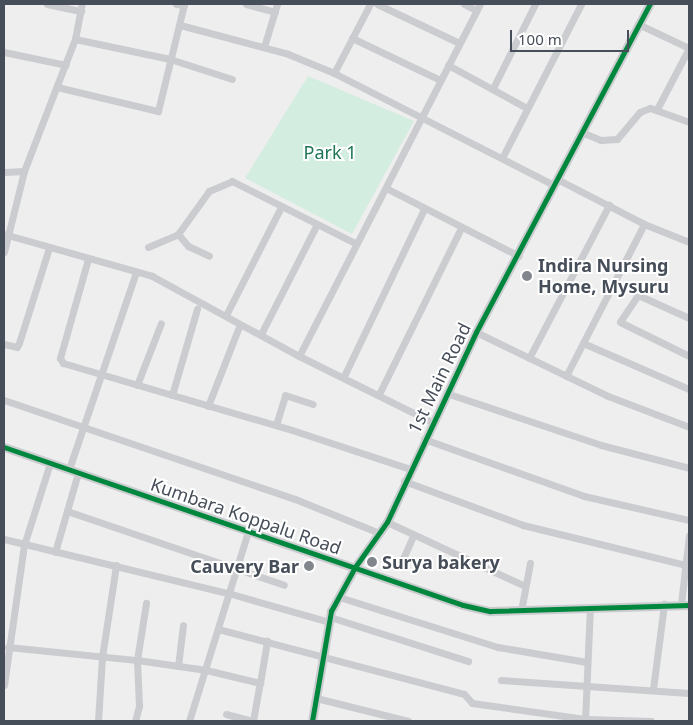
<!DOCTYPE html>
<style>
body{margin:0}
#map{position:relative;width:693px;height:725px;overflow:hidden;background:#efeeee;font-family:"Noto Sans",sans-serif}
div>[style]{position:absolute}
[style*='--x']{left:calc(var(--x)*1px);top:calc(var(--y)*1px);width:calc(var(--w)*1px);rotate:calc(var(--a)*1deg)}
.green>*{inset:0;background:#d4ede1}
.minor>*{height:7px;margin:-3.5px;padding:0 3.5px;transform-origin:3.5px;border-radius:3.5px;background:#cacccf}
.tertiary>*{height:9px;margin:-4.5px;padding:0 4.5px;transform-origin:4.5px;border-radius:4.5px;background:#cacccf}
.cycleway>*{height:5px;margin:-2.5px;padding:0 2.5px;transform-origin:2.5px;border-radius:2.5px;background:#00873e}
.dots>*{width:14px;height:14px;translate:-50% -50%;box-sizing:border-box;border:2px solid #fff;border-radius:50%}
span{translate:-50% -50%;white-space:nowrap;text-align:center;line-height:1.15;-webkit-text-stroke:4px #fff;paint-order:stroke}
.park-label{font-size:18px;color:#1c7656}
.poi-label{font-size:18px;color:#464e59;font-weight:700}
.left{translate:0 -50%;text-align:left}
.right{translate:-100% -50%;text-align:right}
.street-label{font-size:18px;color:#464e59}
.frame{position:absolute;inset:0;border:5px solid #464e59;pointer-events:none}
.scale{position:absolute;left:510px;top:30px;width:119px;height:22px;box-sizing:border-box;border:2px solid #464e59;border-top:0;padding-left:6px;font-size:15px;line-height:18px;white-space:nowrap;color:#464e59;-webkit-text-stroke:4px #fff;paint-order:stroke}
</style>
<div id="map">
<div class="green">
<i style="clip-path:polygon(308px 76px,414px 121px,352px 234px,245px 178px)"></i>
</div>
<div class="minor">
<i style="--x:47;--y:4;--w:35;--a:12"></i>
<i style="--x:176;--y:4;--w:8;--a:7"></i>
<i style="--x:246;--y:4;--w:30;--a:15"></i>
<i style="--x:377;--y:4;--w:91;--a:25.4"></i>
<i style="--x:464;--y:4;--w:13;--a:27"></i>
<i style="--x:638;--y:24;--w:56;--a:25.2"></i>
<i style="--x:180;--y:25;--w:112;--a:15"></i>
<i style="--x:288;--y:54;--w:50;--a:22.4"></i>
<i style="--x:334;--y:73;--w:247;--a:27"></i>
<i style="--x:352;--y:38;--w:98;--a:25.5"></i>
<i style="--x:75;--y:39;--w:97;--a:11.9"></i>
<i style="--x:170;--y:59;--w:65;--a:17.9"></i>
<i style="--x:264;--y:47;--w:45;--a:-73.2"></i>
<i style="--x:4;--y:52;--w:63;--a:11.8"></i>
<i style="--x:448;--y:65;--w:90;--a:28.6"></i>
<i style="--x:334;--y:73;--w:78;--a:-62.4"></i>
<i style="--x:57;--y:87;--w:104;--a:13.4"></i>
<i style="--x:158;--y:111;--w:110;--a:-76.3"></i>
<i style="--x:493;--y:88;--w:94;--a:-63.4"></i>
<i style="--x:657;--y:109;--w:69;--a:-62.3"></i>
<i style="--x:581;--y:132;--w:22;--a:22"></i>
<i style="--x:601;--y:140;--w:16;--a:-4"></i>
<i style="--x:617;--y:139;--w:35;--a:-50"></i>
<i style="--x:640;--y:112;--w:11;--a:-22"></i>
<i style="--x:650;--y:108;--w:41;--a:19.7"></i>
<i style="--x:502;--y:158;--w:173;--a:-62.8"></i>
<i style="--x:4;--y:172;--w:20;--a:-3"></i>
<i style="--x:557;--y:179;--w:98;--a:27.3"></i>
<i style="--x:644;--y:224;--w:48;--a:21.8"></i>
<i style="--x:386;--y:188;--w:149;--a:27.1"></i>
<i style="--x:4;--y:234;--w:154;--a:15.8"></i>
<i style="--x:152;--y:276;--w:167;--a:28.6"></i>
<i style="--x:299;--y:356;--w:148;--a:26.4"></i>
<i style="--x:178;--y:234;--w:16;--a:50"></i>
<i style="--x:188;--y:246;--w:23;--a:25"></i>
<i style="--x:148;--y:247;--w:33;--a:-23"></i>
<i style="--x:178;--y:234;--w:53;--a:-54.2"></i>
<i style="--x:209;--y:191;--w:25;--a:-23"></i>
<i style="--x:232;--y:181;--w:138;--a:26.8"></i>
<i style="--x:4;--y:252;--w:83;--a:-76.1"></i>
<i style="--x:24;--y:171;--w:142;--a:-68.9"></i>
<i style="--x:75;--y:39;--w:36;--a:-79"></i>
<i style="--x:88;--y:259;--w:103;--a:105.8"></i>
<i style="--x:60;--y:358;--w:6;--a:59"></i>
<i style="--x:63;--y:363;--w:239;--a:16.3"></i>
<i style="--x:292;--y:430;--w:124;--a:18.3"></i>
<i style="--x:226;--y:315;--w:121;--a:-63"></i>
<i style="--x:689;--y:318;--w:56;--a:-155.7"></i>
<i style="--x:638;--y:295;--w:32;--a:124"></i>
<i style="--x:620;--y:322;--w:77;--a:26.2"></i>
<i style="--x:476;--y:332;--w:147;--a:25.9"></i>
<i style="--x:608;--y:396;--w:87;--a:20.9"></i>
<i style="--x:261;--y:334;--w:121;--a:-63"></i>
<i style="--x:583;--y:343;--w:116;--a:23.5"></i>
<i style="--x:4;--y:344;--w:13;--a:13"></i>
<i style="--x:17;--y:347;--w:4;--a:-63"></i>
<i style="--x:19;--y:343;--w:100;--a:-72.5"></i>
<i style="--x:299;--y:356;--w:396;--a:-62.8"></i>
<i style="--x:529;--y:358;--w:173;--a:-62.4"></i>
<i style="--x:344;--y:376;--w:185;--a:-64.4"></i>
<i style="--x:566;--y:376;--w:171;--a:-62.8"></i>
<i style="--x:137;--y:385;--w:66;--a:-68.8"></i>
<i style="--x:446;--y:393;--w:163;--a:18.5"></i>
<i style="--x:601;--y:445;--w:91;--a:14.6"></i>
<i style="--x:379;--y:394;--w:185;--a:-63.7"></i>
<i style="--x:172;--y:395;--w:90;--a:-73.8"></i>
<i style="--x:4;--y:400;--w:307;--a:18.8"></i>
<i style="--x:295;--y:499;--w:91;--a:22"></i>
<i style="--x:208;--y:406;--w:83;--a:-68.7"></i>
<i style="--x:276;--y:425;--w:31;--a:-73"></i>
<i style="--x:285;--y:395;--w:29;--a:18"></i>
<i style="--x:424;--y:439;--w:170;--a:19.6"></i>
<i style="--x:584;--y:496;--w:108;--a:12.9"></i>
<i style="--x:69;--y:469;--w:208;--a:-71.2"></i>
<i style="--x:404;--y:481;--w:127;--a:20.3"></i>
<i style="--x:523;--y:525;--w:168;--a:13.8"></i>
<i style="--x:67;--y:511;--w:229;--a:18.8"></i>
<i style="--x:387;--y:522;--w:150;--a:24.9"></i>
<i style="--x:4;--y:539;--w:230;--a:13.6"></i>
<i style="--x:228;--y:593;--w:105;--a:16"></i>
<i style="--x:55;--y:552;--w:82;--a:-73.8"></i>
<i style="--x:401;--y:563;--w:30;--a:-66"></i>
<i style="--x:339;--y:597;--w:167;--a:17.5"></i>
<i style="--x:498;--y:647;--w:90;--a:9.6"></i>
<i style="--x:681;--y:604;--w:69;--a:-83.4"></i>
<i style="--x:521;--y:611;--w:49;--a:-79.4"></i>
<i style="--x:330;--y:617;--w:145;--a:17.7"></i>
<i style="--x:218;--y:629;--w:254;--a:14.8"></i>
<i style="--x:464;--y:694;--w:12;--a:48"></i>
<i style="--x:472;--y:703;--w:114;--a:8.1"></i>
<i style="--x:585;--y:719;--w:66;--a:1.7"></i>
<i style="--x:8;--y:647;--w:130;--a:5.8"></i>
<i style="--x:137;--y:660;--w:70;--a:8.2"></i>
<i style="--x:206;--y:670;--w:56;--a:13.5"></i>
<i style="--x:260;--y:683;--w:43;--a:-80.5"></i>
<i style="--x:178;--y:666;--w:41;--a:-83"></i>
<i style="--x:501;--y:680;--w:188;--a:4"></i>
<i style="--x:4;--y:685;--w:141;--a:-81.9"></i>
<i style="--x:24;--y:545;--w:86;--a:-72.4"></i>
<i style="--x:653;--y:689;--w:86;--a:-82.6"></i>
<i style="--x:316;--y:698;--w:95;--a:14"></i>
<i style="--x:226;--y:714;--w:28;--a:15"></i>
<i style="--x:98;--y:721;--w:64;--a:-86.4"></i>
<i style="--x:102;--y:657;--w:93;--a:-81.3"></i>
<i style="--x:135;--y:721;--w:16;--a:-75"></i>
<i style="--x:139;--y:706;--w:46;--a:-92.5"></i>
<i style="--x:137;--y:660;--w:58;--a:-81"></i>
<i style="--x:189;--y:721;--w:199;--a:-72.7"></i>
<i style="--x:253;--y:721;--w:39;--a:-80"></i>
<i style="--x:585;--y:721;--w:114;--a:-87.5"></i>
</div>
<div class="tertiary">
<i style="--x:4;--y:447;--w:485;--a:19"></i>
<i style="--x:463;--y:605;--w:28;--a:13"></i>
<i style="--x:490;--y:611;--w:199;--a:-1.7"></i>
<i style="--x:312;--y:721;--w:112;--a:-80.2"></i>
<i style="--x:331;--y:611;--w:50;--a:-61.4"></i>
<i style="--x:355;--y:567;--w:55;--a:-54.6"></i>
<i style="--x:387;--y:522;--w:210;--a:-64.9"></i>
<i style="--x:476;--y:332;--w:371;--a:-62.1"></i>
</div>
<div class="cycleway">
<i style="--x:4;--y:447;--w:485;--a:19"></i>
<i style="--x:463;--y:605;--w:28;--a:13"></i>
<i style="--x:490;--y:611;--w:199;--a:-1.7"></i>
<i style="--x:312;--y:721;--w:112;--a:-80.2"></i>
<i style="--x:331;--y:611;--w:50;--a:-61.4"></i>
<i style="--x:355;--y:567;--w:55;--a:-54.6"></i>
<i style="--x:387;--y:522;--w:210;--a:-64.9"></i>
<i style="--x:476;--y:332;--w:371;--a:-62.1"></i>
</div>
<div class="dots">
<i style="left:527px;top:276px;background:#81868d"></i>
<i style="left:372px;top:562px;background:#81868d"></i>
<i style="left:309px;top:566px;background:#81868d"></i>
</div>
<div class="park-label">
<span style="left:330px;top:152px">Park 1</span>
</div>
<div class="poi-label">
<span class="left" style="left:538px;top:276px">Indira Nursing<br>Home, Mysuru</span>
<span class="left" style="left:382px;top:562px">Surya bakery</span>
<span class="right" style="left:299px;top:566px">Cauvery Bar</span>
</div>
<div class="street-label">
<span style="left:439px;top:378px;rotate:-64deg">1st Main Road</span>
<span style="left:246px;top:516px;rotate:19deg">Kumbara Koppalu Road</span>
</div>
<div class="frame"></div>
<div class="scale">100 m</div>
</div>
